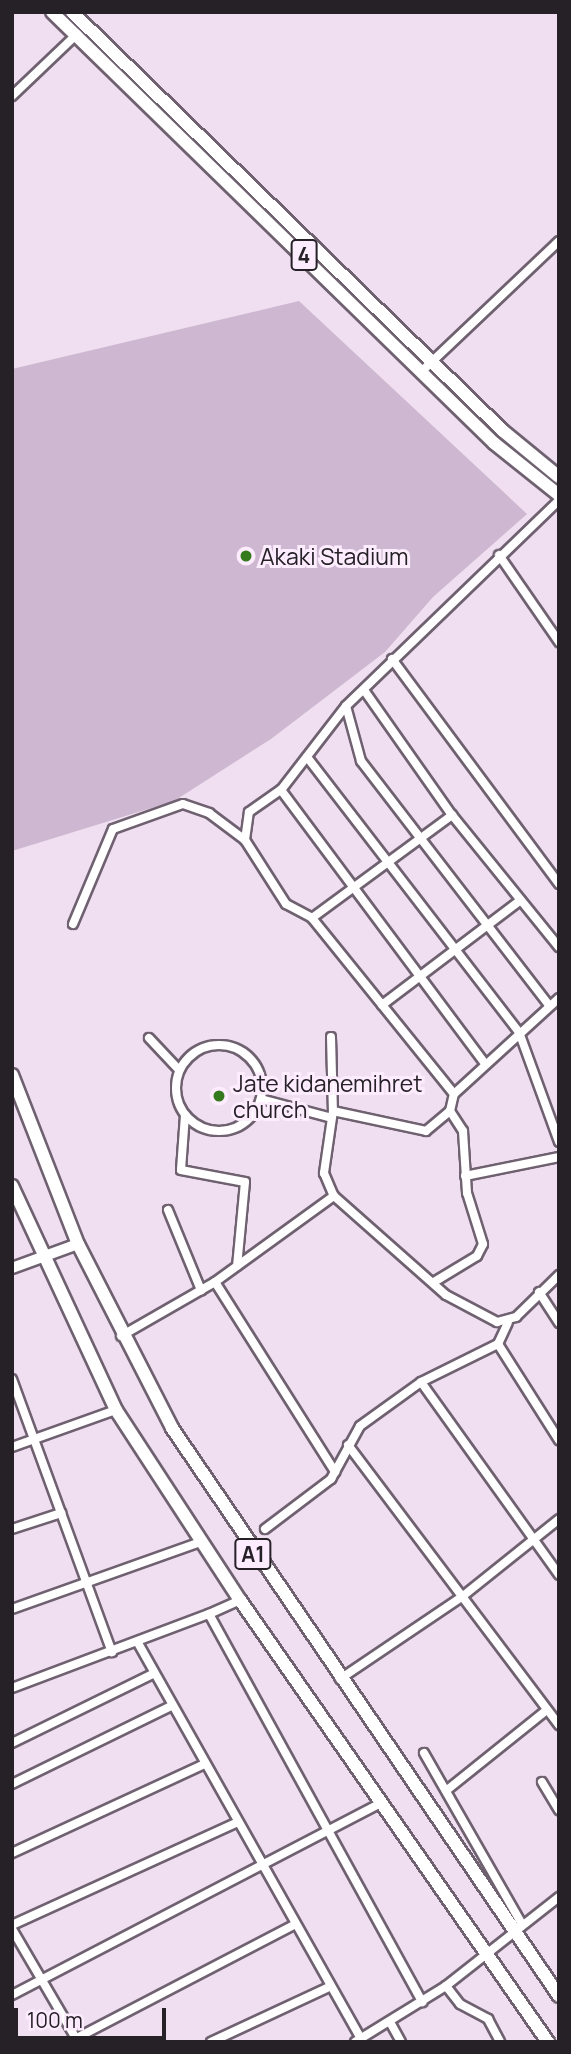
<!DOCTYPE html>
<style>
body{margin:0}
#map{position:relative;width:571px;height:2054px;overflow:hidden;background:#efdff0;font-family:Manrope,sans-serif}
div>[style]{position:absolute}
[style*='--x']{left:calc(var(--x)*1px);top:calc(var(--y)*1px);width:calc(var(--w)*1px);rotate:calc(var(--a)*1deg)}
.green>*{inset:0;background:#ceb7d0}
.roads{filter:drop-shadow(2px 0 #6f6170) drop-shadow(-2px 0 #6f6170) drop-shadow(0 2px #6f6170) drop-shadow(0 -2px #6f6170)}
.minor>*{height:8px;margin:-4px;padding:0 4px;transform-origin:4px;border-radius:4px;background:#fff}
.minor>.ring{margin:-4px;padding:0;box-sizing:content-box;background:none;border:8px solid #fff;border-radius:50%}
.tertiary>*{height:10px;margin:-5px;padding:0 5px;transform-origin:5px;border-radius:5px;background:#fff}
.primary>*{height:12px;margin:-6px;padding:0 6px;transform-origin:6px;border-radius:6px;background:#fff}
.dots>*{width:19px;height:19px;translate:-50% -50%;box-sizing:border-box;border:4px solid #fcecfd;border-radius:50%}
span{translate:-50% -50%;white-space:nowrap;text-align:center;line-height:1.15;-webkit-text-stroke:6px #fcecfd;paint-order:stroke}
.shield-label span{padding:2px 5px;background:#fcecfd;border:2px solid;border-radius:5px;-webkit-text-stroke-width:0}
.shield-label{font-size:21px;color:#262027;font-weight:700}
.poi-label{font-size:23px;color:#262027}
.left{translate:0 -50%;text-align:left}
.frame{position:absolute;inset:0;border:14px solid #262027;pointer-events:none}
.scale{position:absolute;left:14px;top:2008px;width:152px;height:32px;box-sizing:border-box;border:4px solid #262027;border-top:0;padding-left:9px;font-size:21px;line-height:24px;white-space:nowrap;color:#262027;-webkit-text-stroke:5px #fcecfd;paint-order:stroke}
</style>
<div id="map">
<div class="green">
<i style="clip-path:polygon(299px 301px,527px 514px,433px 597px,385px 652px,271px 739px,174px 801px,12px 851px,12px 369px)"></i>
</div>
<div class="roads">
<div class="minor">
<i style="--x:12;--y:96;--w:90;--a:-43.6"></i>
<i style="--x:421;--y:372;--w:190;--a:-43.5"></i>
<i style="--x:499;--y:555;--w:106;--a:55.4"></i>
<i style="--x:392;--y:659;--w:280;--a:53.4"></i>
<i style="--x:364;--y:690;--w:153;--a:54.9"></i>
<i style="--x:452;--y:815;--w:170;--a:51"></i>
<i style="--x:346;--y:706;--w:57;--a:74.7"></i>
<i style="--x:361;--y:761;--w:309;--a:52.4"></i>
<i style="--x:307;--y:757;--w:347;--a:52.4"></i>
<i style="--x:519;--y:1032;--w:117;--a:70"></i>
<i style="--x:281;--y:790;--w:342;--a:53.3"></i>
<i style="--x:245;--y:840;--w:28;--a:-82"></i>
<i style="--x:249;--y:812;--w:39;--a:-35"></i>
<i style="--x:281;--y:790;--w:106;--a:-52.3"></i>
<i style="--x:346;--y:706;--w:296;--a:-44"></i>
<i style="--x:312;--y:918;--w:174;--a:-36.3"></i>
<i style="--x:73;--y:924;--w:103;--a:-67.2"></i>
<i style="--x:113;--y:829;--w:74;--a:-19.7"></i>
<i style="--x:183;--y:804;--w:28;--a:19"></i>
<i style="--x:209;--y:813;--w:45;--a:36.9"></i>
<i style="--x:245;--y:840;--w:76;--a:57.4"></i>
<i style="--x:286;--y:904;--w:30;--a:28"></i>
<i style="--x:312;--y:918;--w:226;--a:51.1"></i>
<i style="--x:382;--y:1005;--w:174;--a:-37.1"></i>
<i style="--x:331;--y:1037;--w:74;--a:88.5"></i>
<i style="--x:333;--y:1111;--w:63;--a:98.3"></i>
<i style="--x:324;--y:1173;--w:25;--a:67"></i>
<i style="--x:149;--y:1038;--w:44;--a:46.8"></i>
<i class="ring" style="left:176px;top:1045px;width:78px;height:78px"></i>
<i style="--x:261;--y:1099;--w:73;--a:15"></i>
<i style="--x:333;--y:1111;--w:95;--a:12.1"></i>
<i style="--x:426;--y:1131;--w:31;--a:-40"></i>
<i style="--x:450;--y:1111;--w:17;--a:-77"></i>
<i style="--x:454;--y:1094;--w:142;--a:-42.4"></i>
<i style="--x:185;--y:1115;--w:55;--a:94.2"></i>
<i style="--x:181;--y:1170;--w:65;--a:10.6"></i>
<i style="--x:245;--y:1182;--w:84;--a:95.4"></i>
<i style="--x:465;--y:1176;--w:96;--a:-11.4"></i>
<i style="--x:168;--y:1210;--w:87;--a:67.6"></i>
<i style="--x:215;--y:1282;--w:225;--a:57.7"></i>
<i style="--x:434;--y:1282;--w:50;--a:-31.2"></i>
<i style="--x:477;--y:1256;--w:13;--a:-63"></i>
<i style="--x:483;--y:1244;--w:53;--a:-107.4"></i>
<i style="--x:467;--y:1193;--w:62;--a:-93.7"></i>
<i style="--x:463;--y:1131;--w:24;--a:-123"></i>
<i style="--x:539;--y:1292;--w:37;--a:57"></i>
<i style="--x:121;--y:1336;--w:108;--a:-29.9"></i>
<i style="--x:215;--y:1282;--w:147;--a:-35.9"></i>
<i style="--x:334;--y:1196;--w:149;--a:41.5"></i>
<i style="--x:446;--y:1295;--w:58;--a:27.9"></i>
<i style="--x:497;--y:1322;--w:20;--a:-15"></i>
<i style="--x:516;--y:1317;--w:60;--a:-44.3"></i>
<i style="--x:498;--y:1344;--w:114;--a:57.6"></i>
<i style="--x:12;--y:1379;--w:291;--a:69.9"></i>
<i style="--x:421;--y:1382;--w:237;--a:54.4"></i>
<i style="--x:348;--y:1445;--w:351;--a:53"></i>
<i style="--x:12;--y:1447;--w:110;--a:-19.6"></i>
<i style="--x:12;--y:1529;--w:52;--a:-18.1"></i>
<i style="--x:265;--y:1529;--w:83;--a:-37.1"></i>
<i style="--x:331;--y:1479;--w:60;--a:-61.3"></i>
<i style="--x:360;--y:1426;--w:75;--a:-35.8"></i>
<i style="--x:421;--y:1382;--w:86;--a:-26.3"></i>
<i style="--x:498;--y:1344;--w:23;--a:-65"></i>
<i style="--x:12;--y:1609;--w:200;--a:-19.6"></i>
<i style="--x:209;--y:1614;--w:34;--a:-24"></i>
<i style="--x:138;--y:1643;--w:454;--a:60.6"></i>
<i style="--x:340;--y:1679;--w:148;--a:-34"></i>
<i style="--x:463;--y:1596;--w:123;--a:-38.7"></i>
<i style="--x:12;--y:1688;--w:210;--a:-20.6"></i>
<i style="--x:209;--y:1614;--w:443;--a:61.2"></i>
<i style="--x:12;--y:1743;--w:157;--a:-26.1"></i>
<i style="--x:424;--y:1753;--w:197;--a:60.2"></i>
<i style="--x:542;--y:1782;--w:33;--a:59"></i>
<i style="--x:12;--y:1784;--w:177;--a:-26.1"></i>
<i style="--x:447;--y:1790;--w:128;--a:-38.7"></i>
<i style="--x:12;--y:1853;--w:213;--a:-24.8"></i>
<i style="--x:12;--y:1925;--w:248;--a:-24.5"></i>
<i style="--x:12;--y:1929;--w:131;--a:59.7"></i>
<i style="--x:446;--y:1986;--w:23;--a:52"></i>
<i style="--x:460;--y:2004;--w:32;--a:28"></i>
<i style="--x:488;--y:2019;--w:26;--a:62"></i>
<i style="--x:12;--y:1995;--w:417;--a:-27.5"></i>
<i style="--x:390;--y:2022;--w:23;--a:61"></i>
<i style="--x:69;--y:2042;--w:254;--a:-27.5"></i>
<i style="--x:211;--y:2042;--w:130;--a:-25"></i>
<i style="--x:355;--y:2042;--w:107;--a:-31.6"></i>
<i style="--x:446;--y:1986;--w:144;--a:-38.2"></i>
</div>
<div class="tertiary">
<i style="--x:12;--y:1268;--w:70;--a:-20"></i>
</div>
<div class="primary">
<i style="--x:52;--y:12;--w:617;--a:44.28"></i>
<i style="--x:494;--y:443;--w:83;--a:38.7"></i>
<i style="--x:72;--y:12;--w:601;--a:44.19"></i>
<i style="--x:503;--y:431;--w:72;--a:39.4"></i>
<i style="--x:12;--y:1075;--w:181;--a:68.7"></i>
<i style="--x:78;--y:1244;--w:207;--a:62.9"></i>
<i style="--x:172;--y:1428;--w:687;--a:55.73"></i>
<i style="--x:12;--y:1186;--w:247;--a:65.1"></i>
<i style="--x:116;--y:1410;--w:227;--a:56.9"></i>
<i style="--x:240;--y:1600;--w:539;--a:55.13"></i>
</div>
</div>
<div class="dots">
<i style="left:246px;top:556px;background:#357a1d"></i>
<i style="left:219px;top:1096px;background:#357a1d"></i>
</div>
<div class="shield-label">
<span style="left:304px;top:255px">4</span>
<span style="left:253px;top:1554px">A1</span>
</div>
<div class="poi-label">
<span class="left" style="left:260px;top:556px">Akaki Stadium</span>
<span class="left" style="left:233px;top:1096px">Jate kidanemihret<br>church</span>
</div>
<div class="frame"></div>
<div class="scale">100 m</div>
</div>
